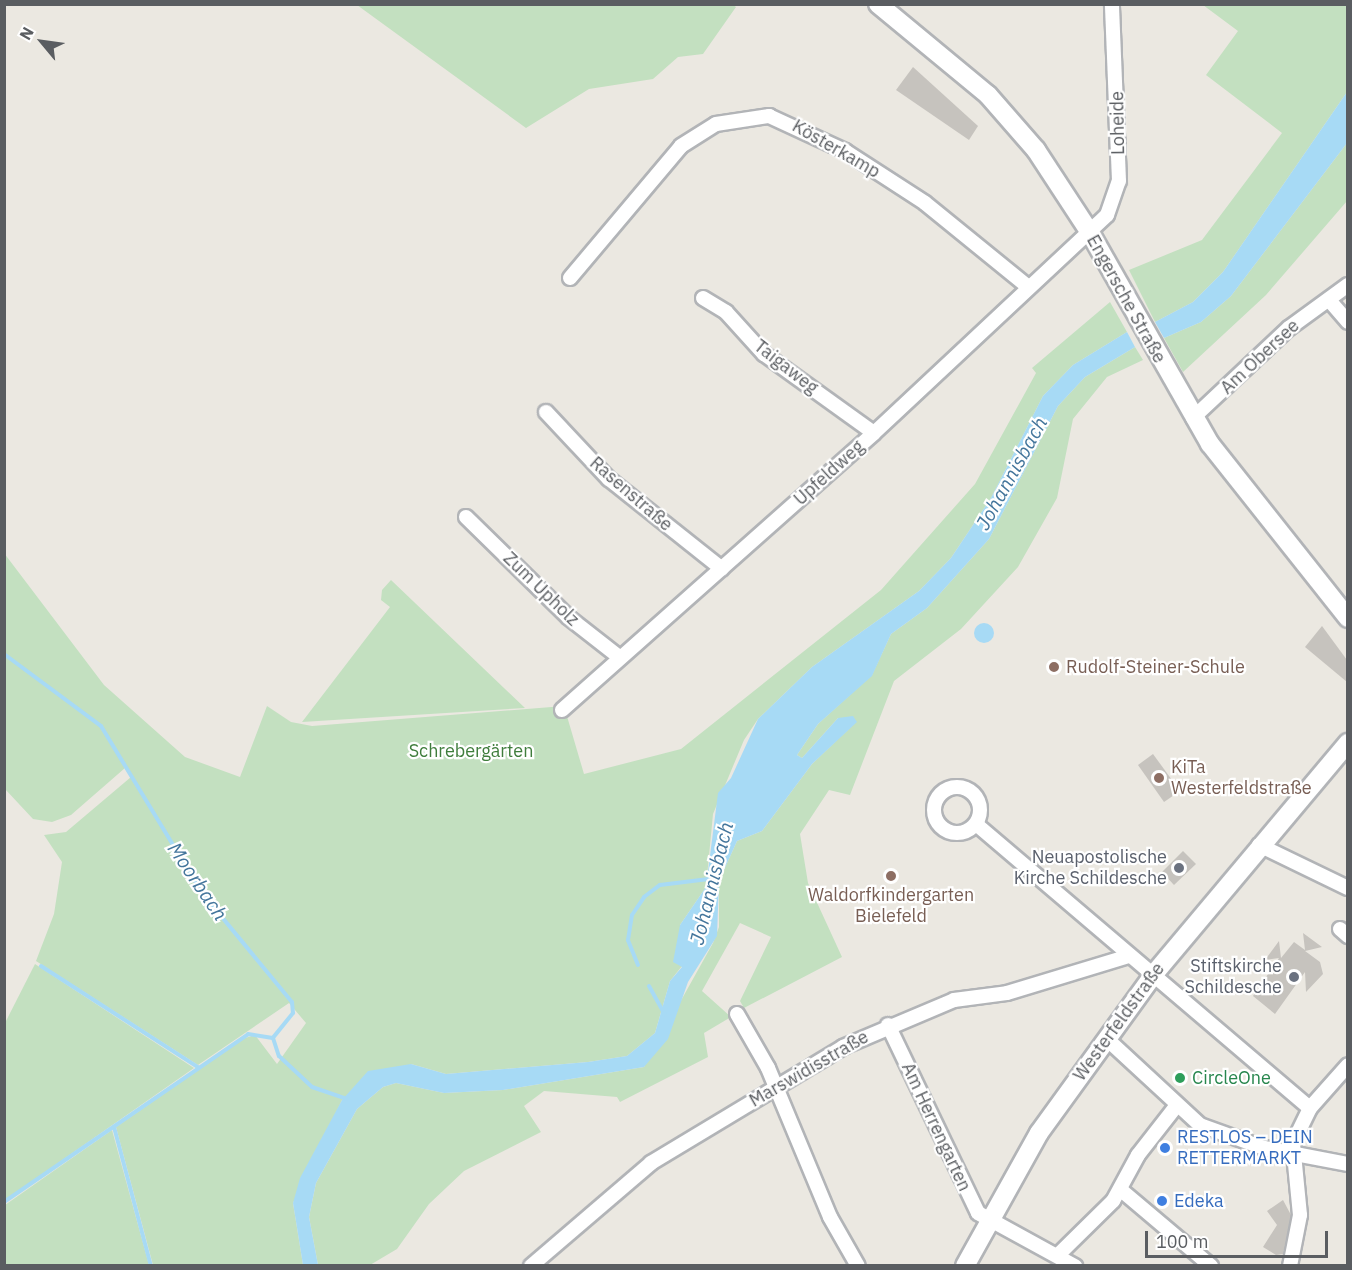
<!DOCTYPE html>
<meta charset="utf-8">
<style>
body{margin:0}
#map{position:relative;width:1352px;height:1270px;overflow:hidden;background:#ebe8e1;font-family:"IBM Plex Sans",sans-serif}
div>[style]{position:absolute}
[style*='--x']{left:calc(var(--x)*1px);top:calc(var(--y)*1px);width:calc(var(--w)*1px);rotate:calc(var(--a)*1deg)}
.green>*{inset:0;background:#c3e0c0}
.water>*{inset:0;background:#a7daf5}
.round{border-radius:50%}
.stream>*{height:4px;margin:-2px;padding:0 2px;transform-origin:2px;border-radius:2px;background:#a7daf5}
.building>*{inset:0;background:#c6c3be}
.roads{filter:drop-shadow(2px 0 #b2b4b7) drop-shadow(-2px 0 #b2b4b7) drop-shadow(0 2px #b2b4b7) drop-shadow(0 -2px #b2b4b7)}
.street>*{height:14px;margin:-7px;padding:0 7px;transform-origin:7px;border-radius:7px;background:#fff}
.street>.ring{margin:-7px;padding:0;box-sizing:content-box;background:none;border:14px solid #fff;border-radius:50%}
.secondary>*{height:18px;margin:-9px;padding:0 9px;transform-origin:9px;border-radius:9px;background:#fff}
.dots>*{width:16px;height:16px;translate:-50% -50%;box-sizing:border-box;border:3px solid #fff;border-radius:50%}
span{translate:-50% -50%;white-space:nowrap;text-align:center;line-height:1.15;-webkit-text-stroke:4.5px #fff;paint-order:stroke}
.street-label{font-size:18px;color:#5a5d61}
.education-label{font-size:18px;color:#785e54}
.left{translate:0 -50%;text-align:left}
.park-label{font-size:18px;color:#3f7d3c}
.worship-label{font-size:18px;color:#5b616d}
.right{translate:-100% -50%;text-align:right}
.leisure-label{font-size:18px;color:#27864d}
.shop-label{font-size:18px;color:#366cbe}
.water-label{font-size:20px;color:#44769c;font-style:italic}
.frame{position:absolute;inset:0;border:6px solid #5a5d61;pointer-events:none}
.north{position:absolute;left:12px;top:12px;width:60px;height:60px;-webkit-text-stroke:4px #fff;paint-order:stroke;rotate:299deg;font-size:16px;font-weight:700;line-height:24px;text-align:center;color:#5a5d61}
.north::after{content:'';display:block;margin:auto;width:21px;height:27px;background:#5a5d61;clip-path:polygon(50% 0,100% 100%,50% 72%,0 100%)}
.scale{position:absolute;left:1145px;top:1231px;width:183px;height:27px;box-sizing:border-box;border:3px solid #5a5d61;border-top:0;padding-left:8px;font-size:18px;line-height:21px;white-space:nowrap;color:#5a5d61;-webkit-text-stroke:4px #fff;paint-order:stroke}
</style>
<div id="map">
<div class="green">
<i style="clip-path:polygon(732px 4px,736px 7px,703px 54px,678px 57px,653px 79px,589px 89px,526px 128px,357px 5px)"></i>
<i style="clip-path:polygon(1203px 5px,1347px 5px,1347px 92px,1223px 272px,1193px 302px,1155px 322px,1129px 270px,1202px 240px,1282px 133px,1206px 75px,1238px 31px)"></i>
<i style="clip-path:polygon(1347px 143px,1347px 201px,1266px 295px,1183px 372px,1164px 338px,1201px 322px,1231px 296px)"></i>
<i style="clip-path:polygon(1110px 302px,1127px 332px,1073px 365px,1043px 396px,991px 498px,951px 558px,919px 591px,812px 667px,758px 719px,744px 740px,713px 814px,706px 887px,680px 925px,682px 966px,670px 981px,655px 1033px,627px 1056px,588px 1062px,446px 1074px,411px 1064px,342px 1100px,293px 1203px,303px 1265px,153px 1265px,116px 1127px,245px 1038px,255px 1035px,277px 1064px,306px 1023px,289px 1003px,198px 1065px,36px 961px,54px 914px,62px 862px,44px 835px,66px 832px,131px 777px,125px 768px,71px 815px,52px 822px,33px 819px,5px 789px,4px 553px,104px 685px,185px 757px,240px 777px,267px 706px,291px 722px,312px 726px,564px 706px,584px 774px,681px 749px,881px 590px,975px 484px,1036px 373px,1032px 368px)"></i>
<i style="clip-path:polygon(1135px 347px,1143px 360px,1107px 377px,1073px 419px,1057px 498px,1018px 567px,961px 629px,894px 681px,850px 795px,829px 790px,800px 834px,808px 883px,842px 957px,744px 1008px,740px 1001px,771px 937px,740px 923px,702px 991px,731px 1017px,704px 1033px,708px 1057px,620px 1102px,617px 1097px,544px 1091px,524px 1106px,541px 1132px,464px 1171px,429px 1204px,397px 1249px,370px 1265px,318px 1265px,309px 1217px,316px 1183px,357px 1109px,383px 1087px,396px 1083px,444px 1093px,503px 1090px,644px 1067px,713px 943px,719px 927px,719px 881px,737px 841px,762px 831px,812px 764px,856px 722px,838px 718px,802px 758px,797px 755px,818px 724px,872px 675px,891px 634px,927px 608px,989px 539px,1058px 406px,1085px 377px)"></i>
<i style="clip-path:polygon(391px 580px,525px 708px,302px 722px,390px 607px,381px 600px,382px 590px)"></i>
<i style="clip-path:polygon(35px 964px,194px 1068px,5px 1200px,5px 1023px)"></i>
<i style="clip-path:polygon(112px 1130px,149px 1265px,5px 1265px,5px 1205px)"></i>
</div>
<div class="water">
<i style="clip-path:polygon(1347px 92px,1347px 143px,1231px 296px,1201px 322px,1164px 338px,1155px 322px,1193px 302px,1223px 272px)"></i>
<i style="clip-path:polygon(1127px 332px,1135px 347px,1085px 377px,1058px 406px,989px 539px,927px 608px,891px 634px,872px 676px,818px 724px,797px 755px,802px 758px,838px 718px,853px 716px,857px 722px,812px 764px,762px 831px,737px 841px,719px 881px,717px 936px,688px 982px,668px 1039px,644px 1067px,503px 1090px,444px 1093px,396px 1083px,383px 1087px,357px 1109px,316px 1183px,309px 1217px,318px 1265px,303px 1265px,293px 1203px,300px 1178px,342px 1100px,368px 1071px,411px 1064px,446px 1074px,588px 1062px,627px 1056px,655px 1033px,670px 981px,682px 967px,673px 962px,680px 925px,706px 887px,718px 793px,731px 778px,758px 719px,812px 667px,919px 591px,951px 558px,991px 498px,1043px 396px,1073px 365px)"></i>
<i class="round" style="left:974px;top:623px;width:20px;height:20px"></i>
</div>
<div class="stream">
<i style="--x:4;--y:654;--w:121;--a:36.6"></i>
<i style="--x:101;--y:726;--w:195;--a:58.8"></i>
<i style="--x:202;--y:893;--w:141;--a:50.5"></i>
<i style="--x:292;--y:1002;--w:11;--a:85"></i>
<i style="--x:293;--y:1013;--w:32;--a:129"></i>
<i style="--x:273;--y:1038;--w:19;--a:72"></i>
<i style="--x:279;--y:1056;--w:45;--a:43.2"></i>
<i style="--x:312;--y:1087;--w:36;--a:19"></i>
<i style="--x:638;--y:965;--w:27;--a:-112"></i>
<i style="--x:628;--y:940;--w:25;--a:-81"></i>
<i style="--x:632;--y:915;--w:22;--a:-56"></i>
<i style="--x:644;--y:897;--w:20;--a:-37"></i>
<i style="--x:660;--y:885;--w:49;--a:-7"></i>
<i style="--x:41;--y:966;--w:188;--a:32.8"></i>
<i style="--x:649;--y:986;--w:33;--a:61"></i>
<i style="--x:114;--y:1127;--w:144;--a:75.1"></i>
<i style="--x:4;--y:1202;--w:296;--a:-34.5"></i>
<i style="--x:248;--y:1034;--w:25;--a:9"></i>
</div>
<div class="building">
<i style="clip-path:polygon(913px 67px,978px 126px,969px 140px,896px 90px)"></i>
<i style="clip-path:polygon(1322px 626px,1347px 660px,1347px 682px,1305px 647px)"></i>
<i style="clip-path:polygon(1153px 754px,1180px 791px,1164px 802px,1138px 765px)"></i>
<i style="clip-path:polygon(1183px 851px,1196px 864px,1174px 885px,1162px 872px)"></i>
<i style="clip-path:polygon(1303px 933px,1322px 947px,1305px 951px,1320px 962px,1323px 974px,1306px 992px,1305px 972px,1275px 1014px,1253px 996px,1279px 958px,1265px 960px,1279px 941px,1281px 958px,1294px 942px,1305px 950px)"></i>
<i style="clip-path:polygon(1283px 1200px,1291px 1215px,1283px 1254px,1276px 1255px,1263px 1247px,1277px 1225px,1267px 1211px)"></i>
</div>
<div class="roads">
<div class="street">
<i style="--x:570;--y:278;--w:172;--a:-49.9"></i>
<i style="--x:681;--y:146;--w:41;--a:-32.2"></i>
<i style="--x:716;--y:124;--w:54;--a:-8.6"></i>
<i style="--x:769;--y:116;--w:84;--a:24.7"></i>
<i style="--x:845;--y:151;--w:95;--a:33"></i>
<i style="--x:925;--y:203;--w:130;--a:39.1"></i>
<i style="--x:703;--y:298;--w:27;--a:31"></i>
<i style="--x:726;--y:312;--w:57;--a:47.9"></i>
<i style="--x:764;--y:354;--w:135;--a:35.7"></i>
<i style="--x:1329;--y:300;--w:29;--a:49"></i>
<i style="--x:546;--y:412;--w:92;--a:46.8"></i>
<i style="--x:609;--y:479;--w:144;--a:38.5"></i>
<i style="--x:1193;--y:418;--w:132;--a:-43.2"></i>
<i style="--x:1289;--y:328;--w:73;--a:-36.1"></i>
<i style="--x:466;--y:517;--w:143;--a:44.4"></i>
<i style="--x:568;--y:617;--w:65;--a:38.1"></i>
<i style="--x:562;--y:710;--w:417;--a:-41.6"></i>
<i style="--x:874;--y:433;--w:319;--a:-43.1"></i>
<i style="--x:1107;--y:215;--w:36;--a:-71"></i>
<i style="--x:1119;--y:181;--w:177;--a:-92.3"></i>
<i class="ring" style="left:934px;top:787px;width:32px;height:32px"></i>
<i style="--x:976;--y:824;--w:438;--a:40.4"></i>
<i style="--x:1259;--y:845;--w:99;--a:25.8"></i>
<i style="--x:1340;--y:929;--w:11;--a:41"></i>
<i style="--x:737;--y:1014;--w:62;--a:60.1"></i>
<i style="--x:768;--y:1068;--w:161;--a:67.4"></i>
<i style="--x:830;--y:1217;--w:56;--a:60.3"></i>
<i style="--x:888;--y:1025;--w:208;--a:64.4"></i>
<i style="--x:978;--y:1213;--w:111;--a:28.7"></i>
<i style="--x:1108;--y:1040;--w:125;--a:42.7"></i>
<i style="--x:1200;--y:1125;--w:68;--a:19.8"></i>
<i style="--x:1264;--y:1148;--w:86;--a:10.8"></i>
<i style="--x:1121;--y:1190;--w:118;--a:40.2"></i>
<i style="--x:1058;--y:1255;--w:77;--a:-44.5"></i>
<i style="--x:1113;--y:1201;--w:52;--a:-61.5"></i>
<i style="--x:1138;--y:1155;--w:63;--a:-52"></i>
<i style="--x:531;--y:1266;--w:158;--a:-40.6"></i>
<i style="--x:651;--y:1163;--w:224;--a:-31.1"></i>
<i style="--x:843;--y:1047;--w:121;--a:-22.9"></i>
<i style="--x:954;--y:1000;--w:53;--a:-7.5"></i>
<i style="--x:1007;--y:993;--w:127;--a:-16.9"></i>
<i style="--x:1290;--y:1266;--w:52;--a:-78.9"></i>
<i style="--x:1300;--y:1215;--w:72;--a:-95.6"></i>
<i style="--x:1293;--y:1143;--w:39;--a:-64"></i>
<i style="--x:1310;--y:1108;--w:57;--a:-48.5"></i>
</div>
<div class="secondary">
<i style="--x:878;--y:4;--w:143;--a:39.6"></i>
<i style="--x:988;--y:95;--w:73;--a:48.9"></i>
<i style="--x:1036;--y:150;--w:97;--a:56.8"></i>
<i style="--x:1089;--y:231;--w:245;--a:60.4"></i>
<i style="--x:1210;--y:444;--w:222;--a:51.6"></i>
<i style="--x:965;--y:1266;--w:152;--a:-60.9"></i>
<i style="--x:1039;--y:1133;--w:196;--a:-54.1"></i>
<i style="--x:1154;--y:974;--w:302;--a:-50"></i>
</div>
</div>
<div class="dots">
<i style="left:1054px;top:667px;background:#8d6e63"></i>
<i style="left:1159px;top:778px;background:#8d6e63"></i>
<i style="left:1179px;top:868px;background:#6b7280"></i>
<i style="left:891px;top:876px;background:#8d6e63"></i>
<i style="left:1294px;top:977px;background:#6b7280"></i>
<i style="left:1180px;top:1078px;background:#2e9e5b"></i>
<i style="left:1165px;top:1148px;background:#3f7fe0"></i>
<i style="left:1162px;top:1201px;background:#3f7fe0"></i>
</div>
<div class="street-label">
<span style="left:1118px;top:123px;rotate:-91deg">Loheide</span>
<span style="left:836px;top:149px;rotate:30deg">Kösterkamp</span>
<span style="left:1126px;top:299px;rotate:61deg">Engersche Straße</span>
<span style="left:1260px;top:357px;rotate:-43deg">Am Obersee</span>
<span style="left:786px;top:367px;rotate:38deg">Taigaweg</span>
<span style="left:829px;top:473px;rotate:-42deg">Upfeldweg</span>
<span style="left:631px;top:494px;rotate:41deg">Rasenstraße</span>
<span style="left:541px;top:589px;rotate:44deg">Zum Upholz</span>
<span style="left:1119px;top:1022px;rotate:-54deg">Westerfeldstraße</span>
<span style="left:809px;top:1069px;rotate:-30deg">Marswidisstraße</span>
<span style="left:936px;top:1127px;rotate:65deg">Am Herrengarten</span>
</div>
<div class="education-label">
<span class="left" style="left:1066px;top:667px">Rudolf-Steiner-Schule</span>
<span class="left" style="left:1171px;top:778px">KiTa<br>Westerfeldstraße</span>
<span style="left:891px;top:906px">Waldorfkindergarten<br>Bielefeld</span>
</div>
<div class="park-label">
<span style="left:471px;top:751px">Schrebergärten</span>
</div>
<div class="worship-label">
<span class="right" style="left:1167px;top:868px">Neuapostolische<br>Kirche Schildesche</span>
<span class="right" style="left:1282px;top:977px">Stiftskirche<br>Schildesche</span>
</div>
<div class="leisure-label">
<span class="left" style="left:1192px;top:1078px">CircleOne</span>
</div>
<div class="shop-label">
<span class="left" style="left:1177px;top:1148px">RESTLOS – DEIN<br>RETTERMARKT</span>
<span class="left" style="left:1174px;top:1201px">Edeka</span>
</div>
<div class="water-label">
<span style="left:1011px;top:473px;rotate:-61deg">Johannisbach</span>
<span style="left:198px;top:881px;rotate:56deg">Moorbach</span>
<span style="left:711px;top:883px;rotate:-76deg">Johannisbach</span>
</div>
<div class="frame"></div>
<div class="north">N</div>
<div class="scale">100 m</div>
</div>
